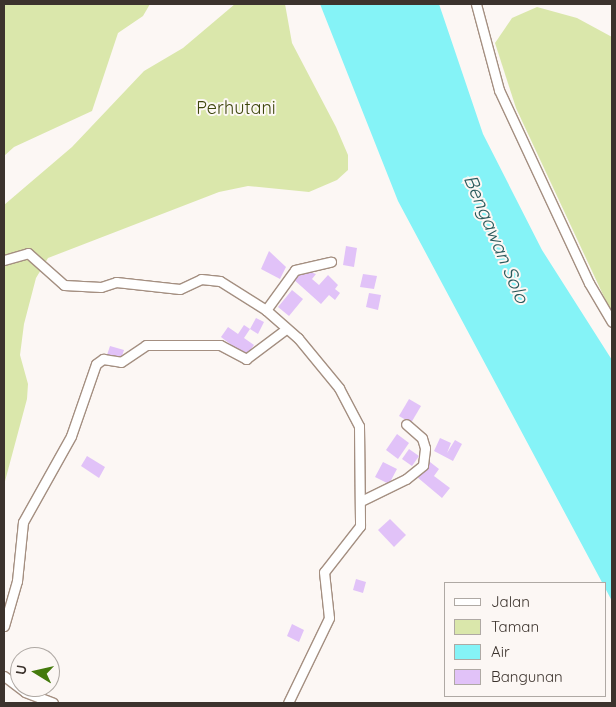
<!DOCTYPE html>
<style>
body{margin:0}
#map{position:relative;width:616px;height:707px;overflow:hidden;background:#fcf7f4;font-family:Quicksand,sans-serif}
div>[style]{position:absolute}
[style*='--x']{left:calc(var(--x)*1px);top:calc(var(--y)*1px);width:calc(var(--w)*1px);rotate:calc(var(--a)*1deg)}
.green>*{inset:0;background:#dae7ab}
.water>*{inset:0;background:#85f3f7}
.building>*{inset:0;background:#e1c2f8}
.roads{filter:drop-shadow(1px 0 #a48f81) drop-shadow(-1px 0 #a48f81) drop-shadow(0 1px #a48f81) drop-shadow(0 -1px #a48f81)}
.minor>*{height:9px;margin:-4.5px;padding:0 4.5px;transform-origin:4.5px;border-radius:4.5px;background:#fff}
span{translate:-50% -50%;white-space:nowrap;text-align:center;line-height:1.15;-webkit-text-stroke:4px #fcf7f4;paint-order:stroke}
.park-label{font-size:18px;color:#3e460d}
.water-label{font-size:19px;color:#2a5a5c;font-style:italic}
.frame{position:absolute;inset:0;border:5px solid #3c332d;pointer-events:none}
.legend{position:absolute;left:444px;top:582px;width:162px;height:115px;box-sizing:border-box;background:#fcf7f4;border:1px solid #afa9a4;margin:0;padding:6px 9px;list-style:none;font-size:15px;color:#3c332d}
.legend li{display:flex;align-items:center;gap:10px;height:25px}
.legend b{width:25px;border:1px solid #afa9a4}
.north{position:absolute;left:10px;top:647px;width:50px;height:50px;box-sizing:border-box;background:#fcf7f4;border:1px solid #afa9a4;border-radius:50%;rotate:279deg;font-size:14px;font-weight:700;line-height:20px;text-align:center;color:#3c332d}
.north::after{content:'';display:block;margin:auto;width:18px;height:22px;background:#447a0c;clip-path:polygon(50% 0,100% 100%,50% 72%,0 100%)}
</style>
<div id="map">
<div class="green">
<i style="clip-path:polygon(4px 4px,150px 4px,143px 16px,118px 33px,92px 111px,14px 147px,4px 156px)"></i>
<i style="clip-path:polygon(235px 4px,285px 4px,292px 43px,336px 127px,348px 155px,348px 170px,337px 180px,309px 192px,248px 186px,219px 192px,48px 258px,36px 278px,24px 324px,20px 355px,28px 384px,27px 399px,4px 485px,4px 205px,72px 147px,144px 71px,183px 48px)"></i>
<i style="clip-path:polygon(537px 7px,577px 18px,612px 37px,612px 314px,516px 108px,495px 43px,512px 18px)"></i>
</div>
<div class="water">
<i style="clip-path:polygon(320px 4px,439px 4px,483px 134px,542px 250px,612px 360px,612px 601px,398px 201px)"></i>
</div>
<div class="building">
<i style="clip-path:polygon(346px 246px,357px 248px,354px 267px,343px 265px)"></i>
<i style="clip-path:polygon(269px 251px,286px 267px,280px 279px,261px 269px)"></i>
<i style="clip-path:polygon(301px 269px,316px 274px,312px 279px,319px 285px,328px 275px,338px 285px,335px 289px,340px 293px,335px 300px,329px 295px,321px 304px,292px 278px)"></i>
<i style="clip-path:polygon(363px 274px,377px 276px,374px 289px,360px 287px)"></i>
<i style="clip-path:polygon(292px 290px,303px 299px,289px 316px,278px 307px)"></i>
<i style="clip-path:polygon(369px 293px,381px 295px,378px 310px,366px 307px)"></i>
<i style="clip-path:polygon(256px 318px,264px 322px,258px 334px,250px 329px)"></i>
<i style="clip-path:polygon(244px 325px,250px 329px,244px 338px,254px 345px,246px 356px,221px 337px,228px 327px,238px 334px)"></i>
<i style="clip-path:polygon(110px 346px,124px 350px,121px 359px,107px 355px)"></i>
<i style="clip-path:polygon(409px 399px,421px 406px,411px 423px,399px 416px)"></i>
<i style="clip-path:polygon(397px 434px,409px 443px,398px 459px,386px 450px)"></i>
<i style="clip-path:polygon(440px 438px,451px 443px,447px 453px,455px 440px,462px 444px,453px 461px,434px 451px)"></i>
<i style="clip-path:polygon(409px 449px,419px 456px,412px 466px,402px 459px)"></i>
<i style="clip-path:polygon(87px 456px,105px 467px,99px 478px,81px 466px)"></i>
<i style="clip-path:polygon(383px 462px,397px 469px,389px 484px,375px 477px)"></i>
<i style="clip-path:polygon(430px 462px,439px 469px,434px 476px,450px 488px,442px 498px,417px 477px)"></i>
<i style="clip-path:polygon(390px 519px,406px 535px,394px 547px,378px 530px)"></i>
<i style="clip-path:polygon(356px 579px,366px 582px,363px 593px,353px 590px)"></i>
<i style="clip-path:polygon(292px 624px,304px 630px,299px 642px,287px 636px)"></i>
<i style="clip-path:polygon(31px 649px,56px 659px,52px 670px,50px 657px,28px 657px)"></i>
</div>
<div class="roads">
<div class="minor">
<i style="--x:476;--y:4;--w:89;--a:75"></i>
<i style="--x:499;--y:90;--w:213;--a:65"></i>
<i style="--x:589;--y:283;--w:45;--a:59.5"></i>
<i style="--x:4;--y:260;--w:25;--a:-16"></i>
<i style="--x:28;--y:253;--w:48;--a:41.6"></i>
<i style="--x:64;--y:285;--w:37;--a:3"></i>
<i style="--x:101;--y:287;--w:16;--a:-18"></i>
<i style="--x:116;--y:282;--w:64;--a:6.2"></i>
<i style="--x:180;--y:289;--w:23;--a:-25"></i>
<i style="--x:201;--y:279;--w:19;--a:6"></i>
<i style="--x:220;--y:281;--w:54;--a:32.2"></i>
<i style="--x:266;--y:310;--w:43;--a:41.2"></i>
<i style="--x:298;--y:338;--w:65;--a:50.6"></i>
<i style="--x:339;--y:388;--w:43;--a:62.2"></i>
<i style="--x:359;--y:426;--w:100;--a:89.4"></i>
<i style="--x:360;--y:526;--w:58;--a:128"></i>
<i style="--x:324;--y:572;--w:46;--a:83.8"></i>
<i style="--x:329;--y:618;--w:94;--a:115.8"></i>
<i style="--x:266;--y:310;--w:49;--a:-54.1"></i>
<i style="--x:295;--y:270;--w:37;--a:-13"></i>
<i style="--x:361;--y:501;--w:50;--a:-26.1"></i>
<i style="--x:406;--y:479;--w:22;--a:-39"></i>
<i style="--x:423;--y:465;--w:17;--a:-83"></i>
<i style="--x:425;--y:448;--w:10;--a:-107"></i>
<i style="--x:422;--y:438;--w:21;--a:-139"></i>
<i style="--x:4;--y:626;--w:47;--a:-73.9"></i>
<i style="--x:17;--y:581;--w:59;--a:-84.2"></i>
<i style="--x:23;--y:522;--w:98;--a:-60.8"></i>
<i style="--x:71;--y:436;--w:76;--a:-70.9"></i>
<i style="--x:96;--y:364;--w:9;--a:-36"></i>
<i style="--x:103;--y:359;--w:18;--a:9"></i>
<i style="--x:121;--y:362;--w:30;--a:-34"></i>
<i style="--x:146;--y:345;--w:74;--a:0"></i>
<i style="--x:220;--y:345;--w:30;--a:28"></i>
<i style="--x:246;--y:359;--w:50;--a:-36.9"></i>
<i style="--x:4;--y:676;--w:26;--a:37"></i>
<i style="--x:25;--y:692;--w:30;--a:21"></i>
</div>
</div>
<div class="park-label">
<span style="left:236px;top:108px">Perhutani</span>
</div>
<div class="water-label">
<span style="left:496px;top:239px;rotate:67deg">Bengawan Solo</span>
</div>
<div class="frame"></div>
<ul class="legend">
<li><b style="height:6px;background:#fff"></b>Jalan</li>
<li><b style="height:14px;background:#dae7ab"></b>Taman</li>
<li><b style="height:14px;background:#85f3f7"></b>Air</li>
<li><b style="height:14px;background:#e1c2f8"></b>Bangunan</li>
</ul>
<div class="north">U</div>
</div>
